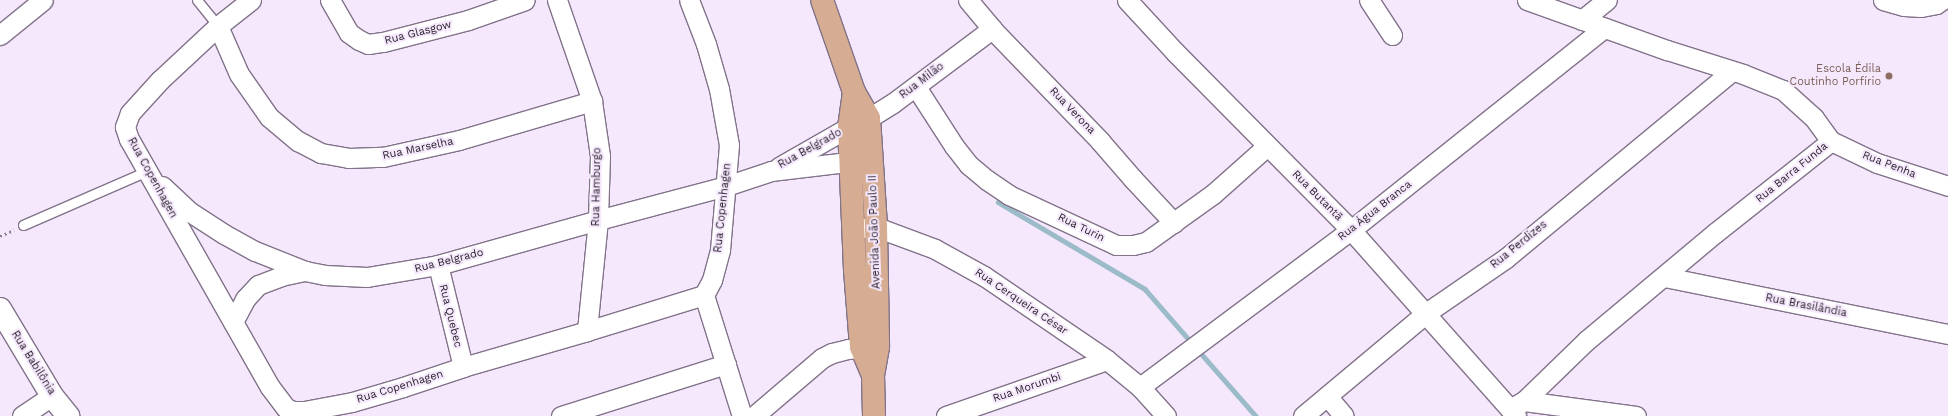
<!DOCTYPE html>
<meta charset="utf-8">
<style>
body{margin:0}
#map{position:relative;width:1948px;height:416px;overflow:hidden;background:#f5e7fc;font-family:"Work Sans",sans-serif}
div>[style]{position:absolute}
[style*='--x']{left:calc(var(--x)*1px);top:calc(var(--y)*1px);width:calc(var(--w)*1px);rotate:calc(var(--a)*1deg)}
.stream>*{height:4.5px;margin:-2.25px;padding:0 2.25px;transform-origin:2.25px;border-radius:2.25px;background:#9bbbc9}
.path>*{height:2.5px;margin-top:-1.25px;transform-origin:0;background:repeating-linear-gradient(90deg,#8b8190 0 2px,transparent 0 5px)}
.roads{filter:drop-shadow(1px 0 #82738a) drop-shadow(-1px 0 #82738a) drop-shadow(0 1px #82738a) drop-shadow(0 -1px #82738a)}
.service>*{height:9px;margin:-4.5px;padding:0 4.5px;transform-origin:4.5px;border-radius:4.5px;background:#fff}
.minor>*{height:19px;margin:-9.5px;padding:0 9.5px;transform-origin:9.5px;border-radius:9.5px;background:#fff}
.tertiary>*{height:22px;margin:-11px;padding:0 11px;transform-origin:11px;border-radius:11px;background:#fff}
.primary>*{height:22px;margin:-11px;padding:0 11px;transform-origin:11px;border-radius:11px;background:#d6ad92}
.dots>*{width:11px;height:11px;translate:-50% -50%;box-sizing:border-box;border:2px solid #f5e7fc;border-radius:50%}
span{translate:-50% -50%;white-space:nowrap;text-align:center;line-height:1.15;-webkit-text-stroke:4px #f5e7fc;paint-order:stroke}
.street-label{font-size:11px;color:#251f28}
.education-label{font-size:11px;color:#785e54}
.right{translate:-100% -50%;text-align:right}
</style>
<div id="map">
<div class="stream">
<i style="--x:998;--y:202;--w:171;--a:30.6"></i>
<i style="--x:1145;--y:289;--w:72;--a:49"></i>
<i style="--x:1198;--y:350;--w:88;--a:48.7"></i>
</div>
<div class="path">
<i style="--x:0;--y:236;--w:15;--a:-23"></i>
</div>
<div class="roads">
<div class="service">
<i style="--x:197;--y:0;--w:33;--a:51"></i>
<i style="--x:23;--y:225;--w:135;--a:-23.5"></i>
</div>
<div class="minor">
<i style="--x:251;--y:0;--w:42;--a:141.8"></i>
<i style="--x:218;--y:26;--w:79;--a:137"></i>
<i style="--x:160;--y:80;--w:45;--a:132.3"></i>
<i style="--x:130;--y:113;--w:15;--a:110"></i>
<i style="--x:125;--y:127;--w:13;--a:72"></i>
<i style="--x:129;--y:139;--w:285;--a:60.4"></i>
<i style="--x:270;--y:387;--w:26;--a:53"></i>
<i style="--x:286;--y:408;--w:8;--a:23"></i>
<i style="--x:293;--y:411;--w:11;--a:0"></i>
<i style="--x:304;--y:411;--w:49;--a:-10.6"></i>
<i style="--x:352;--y:402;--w:53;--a:-16.4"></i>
<i style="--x:403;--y:387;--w:63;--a:-18.4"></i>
<i style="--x:463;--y:367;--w:129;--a:-16.2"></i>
<i style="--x:587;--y:331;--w:122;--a:-17.1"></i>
<i style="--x:704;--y:295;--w:17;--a:-62"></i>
<i style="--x:712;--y:280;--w:31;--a:-75"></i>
<i style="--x:720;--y:250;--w:105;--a:-85.1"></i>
<i style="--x:729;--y:145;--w:57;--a:-100.1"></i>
<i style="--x:719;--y:89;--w:47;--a:-106.1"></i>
<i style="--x:706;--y:44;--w:47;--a:-111.1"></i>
<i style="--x:330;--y:0;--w:38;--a:60"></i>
<i style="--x:349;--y:33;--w:12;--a:35"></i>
<i style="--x:359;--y:40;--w:10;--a:24"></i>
<i style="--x:368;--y:44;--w:15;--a:-8"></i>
<i style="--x:383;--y:42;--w:88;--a:-14.5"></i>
<i style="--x:468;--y:20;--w:60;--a:-19.3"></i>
<i style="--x:557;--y:0;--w:107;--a:70.9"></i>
<i style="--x:592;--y:101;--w:56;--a:81.7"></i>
<i style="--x:600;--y:156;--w:64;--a:91.8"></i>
<i style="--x:598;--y:220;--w:112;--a:95.7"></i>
<i style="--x:968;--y:0;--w:38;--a:50"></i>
<i style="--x:992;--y:29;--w:156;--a:46"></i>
<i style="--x:1100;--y:141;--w:50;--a:49"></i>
<i style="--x:1133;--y:179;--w:60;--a:47"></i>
<i style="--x:1127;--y:0;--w:71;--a:47.3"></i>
<i style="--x:1175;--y:52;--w:250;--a:45.3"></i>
<i style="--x:1351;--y:230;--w:249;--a:48.4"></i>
<i style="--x:1369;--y:0;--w:42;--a:56.7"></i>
<i style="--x:1527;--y:0;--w:149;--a:19.7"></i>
<i style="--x:1667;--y:50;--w:80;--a:17.5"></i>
<i style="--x:1743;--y:74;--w:43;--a:21.8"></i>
<i style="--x:1783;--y:90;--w:42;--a:42.1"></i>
<i style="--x:1814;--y:118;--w:29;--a:54"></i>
<i style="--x:1831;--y:141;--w:51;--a:25.6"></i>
<i style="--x:1877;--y:163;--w:75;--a:17.9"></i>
<i style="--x:1883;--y:0;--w:22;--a:16"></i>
<i style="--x:1904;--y:6;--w:17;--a:3"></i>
<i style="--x:1921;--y:7;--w:15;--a:-11"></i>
<i style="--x:1936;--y:4;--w:7;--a:-34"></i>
<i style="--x:1582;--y:20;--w:32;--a:-39"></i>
<i style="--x:218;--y:26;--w:52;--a:66.4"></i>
<i style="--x:239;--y:74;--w:52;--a:55.1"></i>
<i style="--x:269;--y:117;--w:38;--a:40"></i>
<i style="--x:298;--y:141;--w:26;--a:28"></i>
<i style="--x:321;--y:153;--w:28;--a:10"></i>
<i style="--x:349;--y:158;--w:34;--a:-2"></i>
<i style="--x:383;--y:157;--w:78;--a:-12.6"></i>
<i style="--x:459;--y:140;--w:139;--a:-16.3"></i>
<i style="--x:0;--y:35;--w:55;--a:-39.1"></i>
<i style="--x:916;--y:87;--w:70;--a:57.2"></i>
<i style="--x:954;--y:146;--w:24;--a:52"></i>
<i style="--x:969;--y:165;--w:23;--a:40"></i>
<i style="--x:987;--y:180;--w:27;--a:34"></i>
<i style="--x:1009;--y:195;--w:118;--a:25"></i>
<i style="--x:1116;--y:245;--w:17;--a:0"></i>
<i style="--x:1133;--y:245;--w:13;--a:-13"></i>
<i style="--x:1146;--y:242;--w:82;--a:-35.6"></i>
<i style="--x:1213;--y:194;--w:72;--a:-41.6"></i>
<i style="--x:779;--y:167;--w:81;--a:-29.7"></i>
<i style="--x:849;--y:127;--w:22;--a:-24"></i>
<i style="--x:869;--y:118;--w:28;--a:-32"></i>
<i style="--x:893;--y:103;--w:124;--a:-36.8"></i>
<i style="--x:162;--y:186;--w:38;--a:43"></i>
<i style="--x:190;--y:212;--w:40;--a:32.9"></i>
<i style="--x:224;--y:234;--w:35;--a:29"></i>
<i style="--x:255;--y:251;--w:54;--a:21.8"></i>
<i style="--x:305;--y:271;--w:20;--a:11"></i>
<i style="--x:325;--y:275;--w:42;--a:2.7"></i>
<i style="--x:367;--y:277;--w:72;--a:-9.6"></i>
<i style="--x:438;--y:265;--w:166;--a:-15.7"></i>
<i style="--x:598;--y:220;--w:132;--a:-14.9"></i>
<i style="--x:726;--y:186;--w:47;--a:-18.4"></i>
<i style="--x:771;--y:171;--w:95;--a:-6.7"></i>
<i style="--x:863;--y:228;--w:13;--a:-4"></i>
<i style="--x:876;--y:227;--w:63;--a:20.4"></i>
<i style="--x:935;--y:249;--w:56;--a:28.9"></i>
<i style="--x:984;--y:276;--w:149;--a:34.3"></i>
<i style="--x:1107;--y:360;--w:43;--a:39.3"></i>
<i style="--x:1140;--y:387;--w:39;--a:48"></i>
<i style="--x:438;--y:265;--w:105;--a:76.2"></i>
<i style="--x:1665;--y:277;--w:289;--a:11.4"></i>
<i style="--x:704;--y:295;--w:127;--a:72.6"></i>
<i style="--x:233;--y:322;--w:26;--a:-62"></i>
<i style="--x:245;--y:299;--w:19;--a:-47"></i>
<i style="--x:258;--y:285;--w:25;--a:-21"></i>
<i style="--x:281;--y:276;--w:25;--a:-12"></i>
<i style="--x:1140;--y:387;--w:263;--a:-36.7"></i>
<i style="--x:1351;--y:230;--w:324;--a:-38.6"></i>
<i style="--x:1327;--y:396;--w:26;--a:50"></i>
<i style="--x:1524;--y:401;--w:113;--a:7.6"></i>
<i style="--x:1510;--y:409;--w:16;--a:-30"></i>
<i style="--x:1524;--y:401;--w:88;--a:-44.1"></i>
<i style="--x:1587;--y:340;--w:167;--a:-39.9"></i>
<i style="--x:1715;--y:233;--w:148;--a:-38.4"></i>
<i style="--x:22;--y:416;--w:36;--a:-34"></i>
<i style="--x:561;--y:416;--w:173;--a:-17.5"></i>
<i style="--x:754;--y:416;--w:89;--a:-40.5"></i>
<i style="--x:822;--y:358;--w:11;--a:-27"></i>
<i style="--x:832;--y:353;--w:16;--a:-14"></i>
<i style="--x:848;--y:349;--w:27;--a:-4"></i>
<i style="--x:946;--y:416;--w:170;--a:-19.2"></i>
<i style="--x:1303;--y:416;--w:160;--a:-39.9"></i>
<i style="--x:1426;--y:313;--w:97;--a:-34.5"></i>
<i style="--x:1506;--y:258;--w:293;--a:-39.6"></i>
</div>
<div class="tertiary">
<i style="--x:0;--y:309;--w:101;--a:59.1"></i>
<i style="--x:52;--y:396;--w:26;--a:51"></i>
</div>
<div class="primary">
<i style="--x:822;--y:0;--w:97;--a:70.8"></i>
<i style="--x:854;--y:92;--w:30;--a:60"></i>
<i style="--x:869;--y:118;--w:109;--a:86.3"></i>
<i style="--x:876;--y:227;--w:120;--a:89"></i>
<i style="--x:878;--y:347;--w:28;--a:100"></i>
<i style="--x:873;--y:375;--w:41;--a:88.6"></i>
<i style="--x:854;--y:92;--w:35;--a:98"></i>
<i style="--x:849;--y:127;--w:143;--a:87.6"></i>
<i style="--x:855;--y:270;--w:77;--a:85.5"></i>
<i style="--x:861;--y:347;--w:30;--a:67"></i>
</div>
</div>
<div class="dots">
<i style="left:1889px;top:76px;background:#8d6e63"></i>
</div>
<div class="street-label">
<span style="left:418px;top:33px;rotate:-14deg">Rua Glasgow</span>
<span style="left:922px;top:81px;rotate:-37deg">Rua Milão</span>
<span style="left:1072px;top:111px;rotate:46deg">Rua Verona</span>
<span style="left:418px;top:149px;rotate:-12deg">Rua Marselha</span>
<span style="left:810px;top:149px;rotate:-29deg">Rua Belgrado</span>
<span style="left:1889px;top:165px;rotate:21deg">Rua Penha</span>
<span style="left:1792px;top:173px;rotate:-39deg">Rua Barra Funda</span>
<span style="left:152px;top:178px;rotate:61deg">Rua Copenhagen</span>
<span style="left:597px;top:187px;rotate:-89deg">Rua Hamburgo</span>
<span style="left:1317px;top:196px;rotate:45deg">Rua Butantã</span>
<span style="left:723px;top:208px;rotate:-84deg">Rua Copenhagen</span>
<span style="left:1375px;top:211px;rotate:-38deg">Rua Água Branca</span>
<span style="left:1081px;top:228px;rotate:26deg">Rua Turin</span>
<span style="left:875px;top:232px;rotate:-92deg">Avenida João Paulo II</span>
<span style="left:1519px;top:245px;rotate:-39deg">Rua Perdizes</span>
<span style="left:449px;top:261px;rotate:-14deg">Rua Belgrado</span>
<span style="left:1021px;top:302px;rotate:34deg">Rua Cerqueira César</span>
<span style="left:1806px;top:306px;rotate:11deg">Rua Brasilândia</span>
<span style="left:450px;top:316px;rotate:76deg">Rua Quebec</span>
<span style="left:33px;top:363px;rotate:58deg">Rua Babilônia</span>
<span style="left:400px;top:387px;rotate:-17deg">Rua Copenhagen</span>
<span style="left:1027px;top:388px;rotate:-19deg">Rua Morumbi</span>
</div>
<div class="education-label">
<span class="right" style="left:1881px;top:76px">Escola Édila<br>Coutinho Porfírio</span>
</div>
</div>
